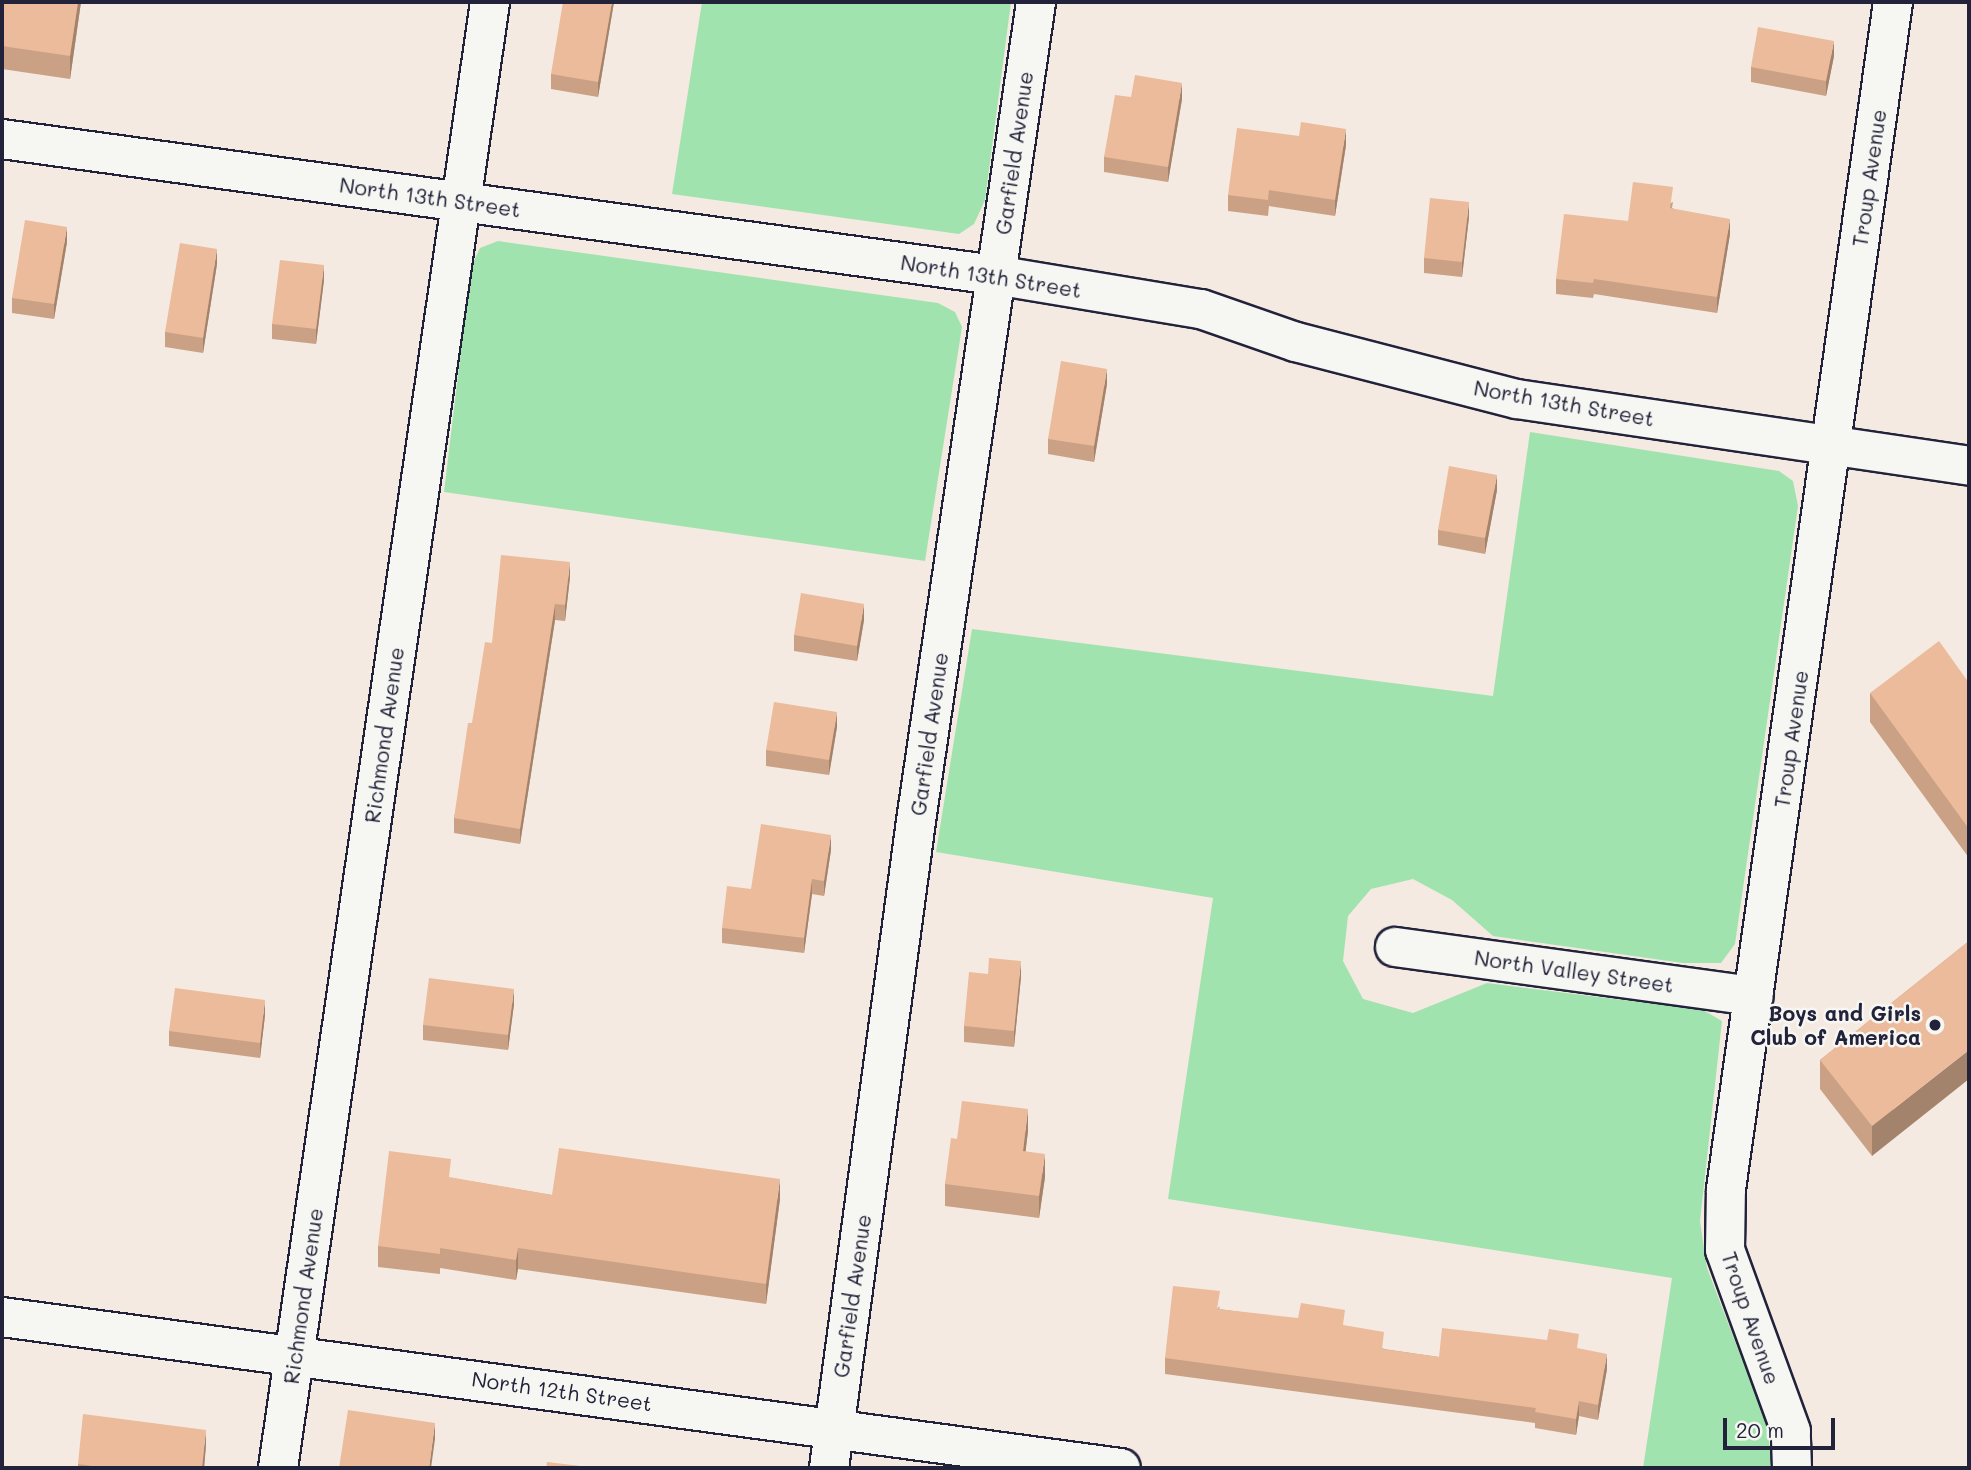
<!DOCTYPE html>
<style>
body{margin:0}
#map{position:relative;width:1971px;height:1470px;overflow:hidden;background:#f4eae1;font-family:Mali,sans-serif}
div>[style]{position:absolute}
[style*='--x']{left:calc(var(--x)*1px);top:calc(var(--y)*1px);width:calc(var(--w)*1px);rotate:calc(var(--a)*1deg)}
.green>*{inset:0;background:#a1e3ae}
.roads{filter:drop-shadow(2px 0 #22223b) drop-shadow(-2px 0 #22223b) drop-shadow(0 2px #22223b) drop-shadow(0 -2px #22223b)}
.minor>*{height:38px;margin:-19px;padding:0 19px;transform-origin:19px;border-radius:19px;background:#f6f6f2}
.tertiary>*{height:38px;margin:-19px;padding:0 19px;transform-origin:19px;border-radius:19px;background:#f6f6f2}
.wall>*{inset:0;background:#caa185}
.shaded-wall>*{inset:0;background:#a4836c}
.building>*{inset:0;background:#ebbb9b}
.dots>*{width:19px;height:19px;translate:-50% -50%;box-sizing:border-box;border:4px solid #f6f6f2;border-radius:50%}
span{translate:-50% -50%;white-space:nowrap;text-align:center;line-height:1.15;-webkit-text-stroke:5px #f6f6f2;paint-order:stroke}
.street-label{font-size:21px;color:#22223b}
.poi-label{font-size:21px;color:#22223b;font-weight:700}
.right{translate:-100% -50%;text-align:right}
.frame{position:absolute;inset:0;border:4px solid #22223b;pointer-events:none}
.scale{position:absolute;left:1723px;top:1418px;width:112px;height:32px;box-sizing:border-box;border:4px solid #22223b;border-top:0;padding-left:9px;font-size:21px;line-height:24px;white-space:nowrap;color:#22223b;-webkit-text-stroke:5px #f6f6f2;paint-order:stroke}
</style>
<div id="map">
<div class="green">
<i style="clip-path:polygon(702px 2px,1011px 2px,985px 200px,974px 224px,959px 234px,672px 194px)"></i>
<i style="clip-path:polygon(498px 241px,938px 303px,955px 312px,962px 327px,925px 561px,444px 492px,471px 267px,480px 248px)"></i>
<i style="clip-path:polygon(1530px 432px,1779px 471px,1793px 481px,1798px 506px,1735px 944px,1721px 963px,1683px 963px,1493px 936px,1452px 900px,1413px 879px,1371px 889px,1348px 916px,1343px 961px,1363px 999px,1413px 1013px,1487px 983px,1703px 1010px,1722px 1021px,1700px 1221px,1707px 1268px,1767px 1425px,1772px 1468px,1643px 1468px,1672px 1278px,1168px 1199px,1213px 898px,936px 852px,972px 629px,1493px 696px)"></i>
</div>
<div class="roads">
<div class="minor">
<i style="--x:1395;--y:947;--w:362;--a:7.8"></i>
<i style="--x:2;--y:1317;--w:1129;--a:7.69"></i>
<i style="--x:278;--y:1468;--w:1481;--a:-81.77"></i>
<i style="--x:829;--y:1468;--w:653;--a:-82.34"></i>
<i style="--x:916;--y:821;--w:828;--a:-81.66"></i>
<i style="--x:1792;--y:1468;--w:37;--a:-92"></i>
<i style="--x:1791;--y:1431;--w:193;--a:-110"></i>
<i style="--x:1725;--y:1250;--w:61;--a:-89.1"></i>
<i style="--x:1726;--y:1189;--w:1199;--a:-81.99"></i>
</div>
<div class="tertiary">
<i style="--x:2;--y:139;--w:1002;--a:7.8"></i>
<i style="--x:995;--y:275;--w:209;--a:9.4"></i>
<i style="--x:1201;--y:309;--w:101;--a:19.2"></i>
<i style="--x:1296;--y:342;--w:228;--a:14.5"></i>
<i style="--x:1517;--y:399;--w:457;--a:8.4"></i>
</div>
</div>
<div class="wall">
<i style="clip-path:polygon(2px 2px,81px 2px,70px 79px,2px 69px)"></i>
<i style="clip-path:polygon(614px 2px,598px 97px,551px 89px,551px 74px)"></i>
<i style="clip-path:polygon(1834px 56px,1826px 96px,1751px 82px,1751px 67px)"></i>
<i style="clip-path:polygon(1131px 97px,1182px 99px,1168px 182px,1104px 172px,1104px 157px)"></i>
<i style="clip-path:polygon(1346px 145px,1335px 216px,1269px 206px,1268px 216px,1228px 211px,1228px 195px)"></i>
<i style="clip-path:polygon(1673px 202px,1672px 208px,1730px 234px,1717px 313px,1594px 294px,1593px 298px,1556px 294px,1556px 279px,1628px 221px)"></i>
<i style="clip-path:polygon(1469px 217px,1462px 277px,1424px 273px,1424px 258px)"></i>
<i style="clip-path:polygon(67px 242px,54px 319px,12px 313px,12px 298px)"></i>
<i style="clip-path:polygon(217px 264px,203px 353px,165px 347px,165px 332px)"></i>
<i style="clip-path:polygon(324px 280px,316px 344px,272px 339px,272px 324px)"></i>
<i style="clip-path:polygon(1107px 384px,1094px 462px,1048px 454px,1048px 439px)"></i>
<i style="clip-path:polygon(1497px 490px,1485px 554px,1438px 545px,1438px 530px)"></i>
<i style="clip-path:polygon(570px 577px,565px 621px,555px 620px,520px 844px,454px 833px,454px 818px,492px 643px)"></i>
<i style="clip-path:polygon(864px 620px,857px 661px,794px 651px,794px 635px)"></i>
<i style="clip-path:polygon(1969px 683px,1969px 858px,1870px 722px,1870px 693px)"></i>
<i style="clip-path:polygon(837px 727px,829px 775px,766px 766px,766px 750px)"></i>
<i style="clip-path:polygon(831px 850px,824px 896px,812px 894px,804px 953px,722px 943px,722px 928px,751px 889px)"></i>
<i style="clip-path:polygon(1969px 941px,1872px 1156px,1820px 1089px,1820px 1060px)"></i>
<i style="clip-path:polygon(988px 974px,1021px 977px,1014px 1047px,964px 1042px,964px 1026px)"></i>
<i style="clip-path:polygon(514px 1004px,508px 1050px,423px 1040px,423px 1025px)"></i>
<i style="clip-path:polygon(265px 1015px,260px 1058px,169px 1046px,169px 1031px)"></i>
<i style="clip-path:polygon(1028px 1131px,1025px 1152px,1045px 1177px,1039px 1218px,945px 1206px,945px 1184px,957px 1139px)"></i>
<i style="clip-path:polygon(451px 1178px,552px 1195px,780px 1199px,766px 1304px,518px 1269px,516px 1280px,440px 1268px,440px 1274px,378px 1267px,378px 1246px)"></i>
<i style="clip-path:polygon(1220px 1306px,1219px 1309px,1345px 1326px,1384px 1349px,1439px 1357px,1579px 1349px,1607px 1369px,1598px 1420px,1579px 1416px,1576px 1435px,1535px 1428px,1535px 1423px,1165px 1374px,1165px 1358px)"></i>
<i style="clip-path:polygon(206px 1445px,204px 1468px,78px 1468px,78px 1464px)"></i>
</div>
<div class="shaded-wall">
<i style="clip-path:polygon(78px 2px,81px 2px,70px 79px,70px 56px)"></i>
<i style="clip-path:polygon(612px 2px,614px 2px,598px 97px,598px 82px)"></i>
<i style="clip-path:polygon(1834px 41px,1834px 56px,1826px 96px,1826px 81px)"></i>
<i style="clip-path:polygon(1182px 83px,1182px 99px,1168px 182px,1168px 167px)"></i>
<i style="clip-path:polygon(1346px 129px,1346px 145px,1335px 216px,1335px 200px)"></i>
<i style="clip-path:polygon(1469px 202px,1469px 217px,1462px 277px,1462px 262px)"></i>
<i style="clip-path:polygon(1730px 219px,1730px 234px,1717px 313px,1717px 297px)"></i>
<i style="clip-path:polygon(67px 227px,67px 242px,54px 319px,54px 304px)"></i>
<i style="clip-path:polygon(217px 249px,217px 264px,203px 353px,203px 338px)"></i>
<i style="clip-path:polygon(324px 265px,324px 280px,316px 344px,316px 329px)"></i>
<i style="clip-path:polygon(1107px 369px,1107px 384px,1094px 462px,1094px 446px)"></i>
<i style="clip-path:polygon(1497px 475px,1497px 490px,1485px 554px,1485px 538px)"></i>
<i style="clip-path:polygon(570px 562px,570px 577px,565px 621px,565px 605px)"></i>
<i style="clip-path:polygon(555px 604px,555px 620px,520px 844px,520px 829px)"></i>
<i style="clip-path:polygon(864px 604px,864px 620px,857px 661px,857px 646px)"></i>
<i style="clip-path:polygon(837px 712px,837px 727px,829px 775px,829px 760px)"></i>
<i style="clip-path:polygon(831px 835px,831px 850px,824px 896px,824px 881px)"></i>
<i style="clip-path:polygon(812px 879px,812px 894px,804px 953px,804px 938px)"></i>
<i style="clip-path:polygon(1021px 961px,1021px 977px,1014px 1047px,1014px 1031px)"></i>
<i style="clip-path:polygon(514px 989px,514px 1004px,508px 1050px,508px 1035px)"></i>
<i style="clip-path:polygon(265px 1000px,265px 1015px,260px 1058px,260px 1043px)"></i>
<i style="clip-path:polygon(1969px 1050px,1969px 1079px,1872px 1156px,1872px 1126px)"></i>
<i style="clip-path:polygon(1028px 1109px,1028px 1131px,1023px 1174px,1023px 1151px)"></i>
<i style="clip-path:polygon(1045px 1154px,1045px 1177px,1039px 1218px,1039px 1196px)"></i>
<i style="clip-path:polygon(780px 1179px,780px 1199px,766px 1304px,766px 1284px)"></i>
<i style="clip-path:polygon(518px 1248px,518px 1269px,516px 1280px,516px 1260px)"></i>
<i style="clip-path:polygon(1607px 1354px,1607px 1369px,1598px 1420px,1598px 1405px)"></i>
<i style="clip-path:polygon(1579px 1401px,1579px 1416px,1576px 1435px,1576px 1419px)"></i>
<i style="clip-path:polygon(435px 1423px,435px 1439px,431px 1468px,429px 1468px)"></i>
<i style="clip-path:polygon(206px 1430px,206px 1445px,204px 1468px,202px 1468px)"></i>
</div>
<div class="building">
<i style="clip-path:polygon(2px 2px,78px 2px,70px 56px,2px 46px)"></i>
<i style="clip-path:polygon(563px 2px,612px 2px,598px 82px,551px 74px)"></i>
<i style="clip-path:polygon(1758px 27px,1834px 41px,1826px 81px,1751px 67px)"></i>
<i style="clip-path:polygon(1135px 75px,1182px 83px,1168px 167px,1104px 157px,1115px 95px,1131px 97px)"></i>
<i style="clip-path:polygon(1301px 122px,1346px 129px,1335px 200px,1269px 190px,1268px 200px,1228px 195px,1237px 128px,1299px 136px)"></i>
<i style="clip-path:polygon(1633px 182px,1673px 187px,1670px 208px,1730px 219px,1717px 297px,1594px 279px,1593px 283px,1556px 279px,1564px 214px,1628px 221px)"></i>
<i style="clip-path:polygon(1430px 198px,1469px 202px,1462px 262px,1424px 258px)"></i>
<i style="clip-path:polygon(25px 220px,67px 227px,54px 304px,12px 298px)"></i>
<i style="clip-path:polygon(180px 243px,217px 249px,203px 338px,165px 332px)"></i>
<i style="clip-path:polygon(280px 260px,324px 265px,316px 329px,272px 324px)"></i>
<i style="clip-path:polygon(1061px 361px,1107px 369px,1094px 446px,1048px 439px)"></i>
<i style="clip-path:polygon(1449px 466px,1497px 475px,1485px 538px,1438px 530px)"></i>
<i style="clip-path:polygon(501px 555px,570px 562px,565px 605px,555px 604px,520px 829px,454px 818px,468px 723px,472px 723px,485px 642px,492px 643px)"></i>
<i style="clip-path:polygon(801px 593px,864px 604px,857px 646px,794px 635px)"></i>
<i style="clip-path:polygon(1939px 641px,1969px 683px,1969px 829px,1870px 693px)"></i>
<i style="clip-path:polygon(774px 702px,837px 712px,829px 760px,766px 750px)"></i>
<i style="clip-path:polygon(761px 824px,831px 835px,824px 881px,812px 879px,804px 938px,722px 928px,727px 886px,751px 889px)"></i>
<i style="clip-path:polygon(1969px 941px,1969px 1050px,1872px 1126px,1820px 1060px)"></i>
<i style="clip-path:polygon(989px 958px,1021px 961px,1014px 1031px,964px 1026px,969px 972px,988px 974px)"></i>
<i style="clip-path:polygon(429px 978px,514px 989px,508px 1035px,423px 1025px)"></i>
<i style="clip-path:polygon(175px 988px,265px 1000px,260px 1043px,169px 1031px)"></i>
<i style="clip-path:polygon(962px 1101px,1028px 1109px,1023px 1151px,1045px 1154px,1039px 1196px,945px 1184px,951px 1138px,957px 1139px)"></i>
<i style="clip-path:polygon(559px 1148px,780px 1179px,766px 1284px,518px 1248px,516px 1260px,440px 1248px,440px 1254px,378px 1246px,389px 1151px,451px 1159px,449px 1177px,552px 1195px)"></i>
<i style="clip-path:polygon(1173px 1286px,1220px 1291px,1217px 1309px,1298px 1318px,1301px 1303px,1345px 1310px,1343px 1325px,1384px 1332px,1382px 1349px,1439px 1357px,1442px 1328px,1547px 1340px,1549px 1329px,1579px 1334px,1577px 1348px,1607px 1354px,1598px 1405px,1579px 1401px,1576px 1419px,1535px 1412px,1536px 1408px,1165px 1358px)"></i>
<i style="clip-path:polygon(348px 1410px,435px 1423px,429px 1468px,339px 1468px)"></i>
<i style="clip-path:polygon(83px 1414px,206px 1430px,202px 1468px,106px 1468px,78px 1464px)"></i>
<i style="clip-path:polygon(547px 1462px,589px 1467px,589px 1468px,546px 1468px)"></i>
</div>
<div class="dots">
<i style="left:1935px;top:1025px;background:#22223b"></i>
</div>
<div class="street-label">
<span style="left:1014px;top:153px;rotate:-82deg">Garfield Avenue</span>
<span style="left:1869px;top:178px;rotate:-82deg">Troup Avenue</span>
<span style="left:430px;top:197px;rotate:8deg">North 13th Street</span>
<span style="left:991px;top:276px;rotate:9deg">North 13th Street</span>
<span style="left:1564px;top:403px;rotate:10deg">North 13th Street</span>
<span style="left:929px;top:734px;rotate:-82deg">Garfield Avenue</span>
<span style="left:384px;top:735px;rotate:-82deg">Richmond Avenue</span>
<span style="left:1791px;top:739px;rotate:-82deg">Troup Avenue</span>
<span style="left:1574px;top:971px;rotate:8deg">North Valley Street</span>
<span style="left:303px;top:1296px;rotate:-82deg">Richmond Avenue</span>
<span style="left:852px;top:1296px;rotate:-82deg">Garfield Avenue</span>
<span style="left:1751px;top:1318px;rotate:71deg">Troup Avenue</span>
<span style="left:562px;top:1391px;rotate:8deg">North 12th Street</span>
</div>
<div class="poi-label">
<span class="right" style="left:1921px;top:1025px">Boys and Girls<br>Club of America</span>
</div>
<div class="frame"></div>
<div class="scale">20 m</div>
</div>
